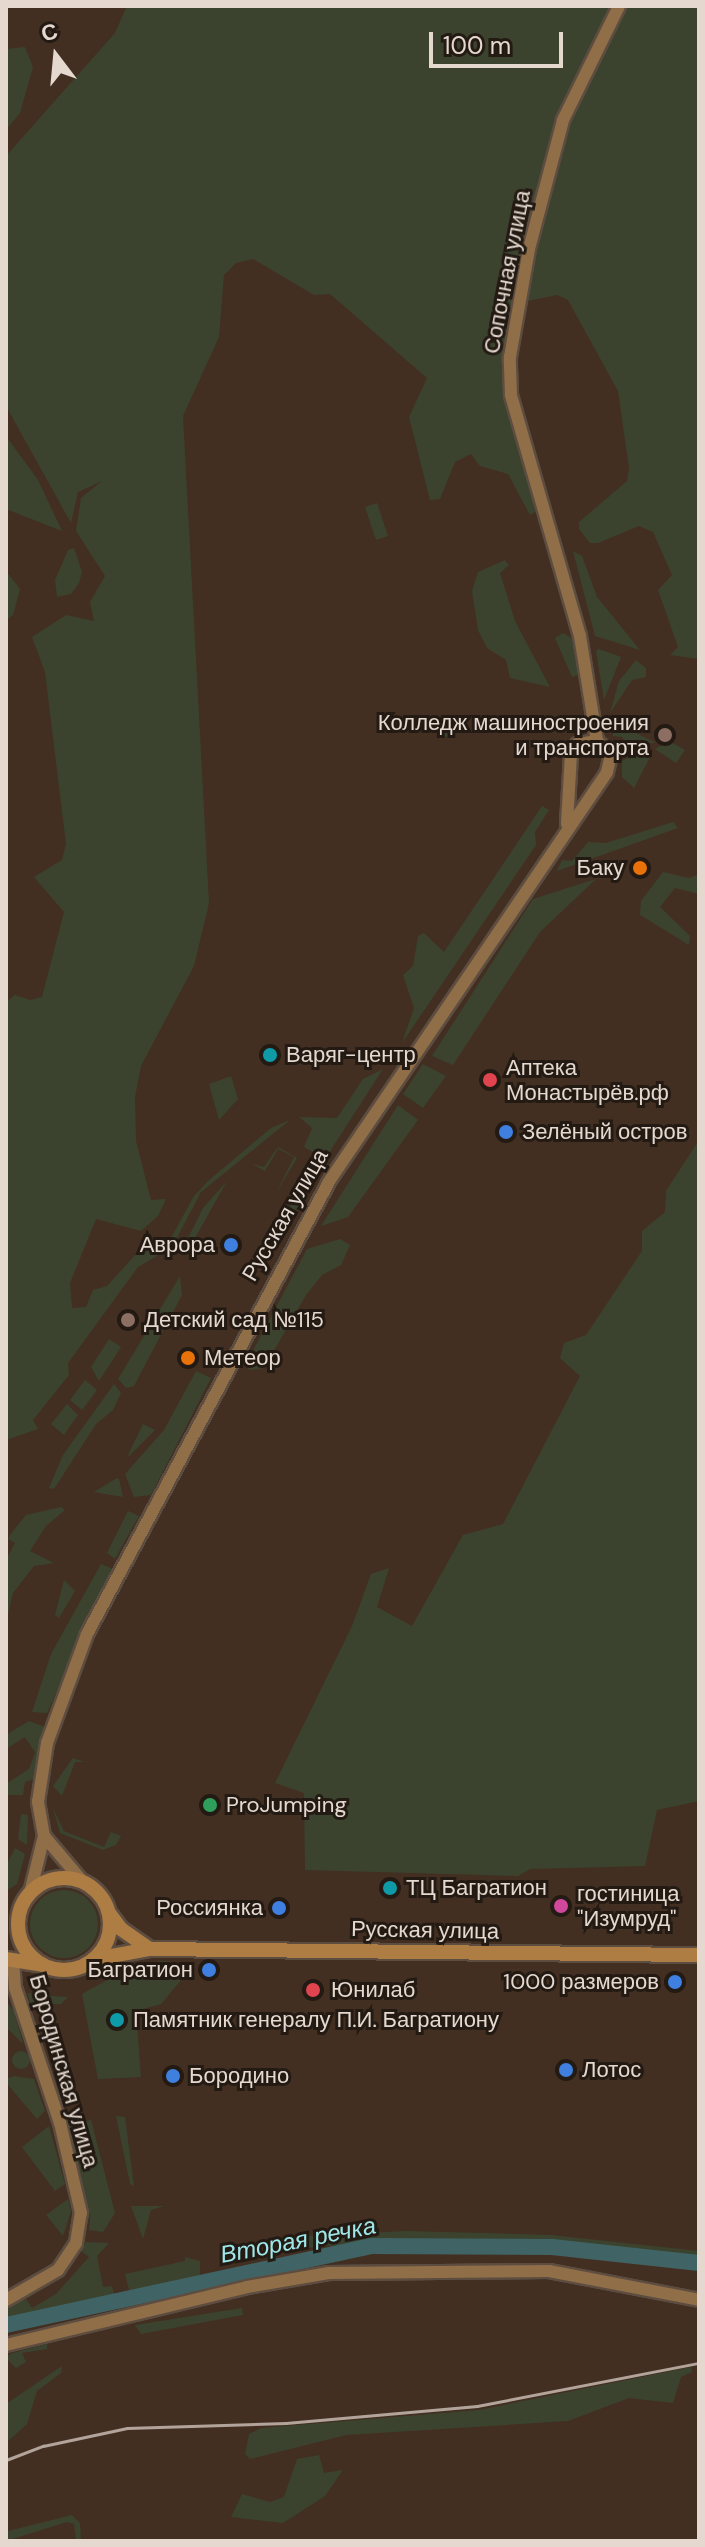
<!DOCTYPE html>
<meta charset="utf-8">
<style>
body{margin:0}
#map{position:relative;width:705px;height:2547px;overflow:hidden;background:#422f21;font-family:"DM Sans",sans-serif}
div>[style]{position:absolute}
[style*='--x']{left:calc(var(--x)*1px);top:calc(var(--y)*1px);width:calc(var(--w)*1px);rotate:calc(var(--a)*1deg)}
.green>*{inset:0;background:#3b432e}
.round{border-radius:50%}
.river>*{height:16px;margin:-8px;padding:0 8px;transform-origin:8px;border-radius:8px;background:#406465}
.roads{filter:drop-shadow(2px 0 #5d4d40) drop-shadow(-2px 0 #5d4d40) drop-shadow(0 2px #5d4d40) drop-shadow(0 -2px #5d4d40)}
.secondary>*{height:12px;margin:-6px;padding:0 6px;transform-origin:6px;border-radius:6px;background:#906e48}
.primary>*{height:14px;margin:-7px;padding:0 7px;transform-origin:7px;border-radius:7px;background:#ad7d43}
.primary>.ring{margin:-7px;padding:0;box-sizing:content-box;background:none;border:14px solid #ad7d43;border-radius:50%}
.rail>*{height:3px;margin:-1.5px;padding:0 1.5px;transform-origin:1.5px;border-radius:1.5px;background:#b2a49a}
.dots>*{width:22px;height:22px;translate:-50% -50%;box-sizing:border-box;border:4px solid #221a13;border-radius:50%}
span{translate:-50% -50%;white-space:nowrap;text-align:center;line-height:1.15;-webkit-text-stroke:6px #221a13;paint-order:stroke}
.street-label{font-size:22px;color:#e4d8cf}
.poi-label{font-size:22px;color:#e4d8cf}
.right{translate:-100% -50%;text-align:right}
.left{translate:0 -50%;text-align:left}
.water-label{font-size:24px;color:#9fe7e8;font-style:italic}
.frame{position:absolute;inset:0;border:8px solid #e4d8cf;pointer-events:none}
.north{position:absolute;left:16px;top:16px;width:80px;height:80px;-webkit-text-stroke:6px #221a13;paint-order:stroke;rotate:344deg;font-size:22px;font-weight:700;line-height:32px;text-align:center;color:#e4d8cf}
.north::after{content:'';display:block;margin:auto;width:28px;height:36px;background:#e4d8cf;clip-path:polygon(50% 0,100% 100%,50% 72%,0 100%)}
.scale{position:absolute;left:429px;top:32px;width:134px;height:36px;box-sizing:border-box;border:4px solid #e4d8cf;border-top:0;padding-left:10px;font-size:24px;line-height:28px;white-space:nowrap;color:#e4d8cf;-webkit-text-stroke:6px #221a13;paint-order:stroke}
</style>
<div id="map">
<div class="green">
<i style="clip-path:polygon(127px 6px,699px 6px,699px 659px,670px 655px,678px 647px,658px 590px,672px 575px,653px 532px,639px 526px,598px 543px,590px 543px,579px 529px,579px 522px,627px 481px,629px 468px,618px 391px,568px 300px,557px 295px,523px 302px,509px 324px,506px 403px,532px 490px,535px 512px,530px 515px,508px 474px,480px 466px,471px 454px,455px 462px,440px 499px,430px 500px,409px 417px,427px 378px,330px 294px,314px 295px,253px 259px,236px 263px,224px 275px,219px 337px,183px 416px,209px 903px,194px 966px,141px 1066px,135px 1097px,136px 1141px,151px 1200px,166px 1199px,158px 1216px,141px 1231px,96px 1219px,70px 1283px,72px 1308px,86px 1307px,93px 1290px,107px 1286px,137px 1253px,172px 1236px,194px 1196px,208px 1181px,271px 1128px,290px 1120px,201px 1192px,172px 1247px,138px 1267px,68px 1363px,69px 1375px,33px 1420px,38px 1429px,6px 1440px,6px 1002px,15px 995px,30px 1000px,42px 997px,64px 912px,34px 877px,62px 860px,66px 844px,45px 672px,32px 637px,66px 615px,94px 621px,90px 602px,105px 576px,76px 531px,81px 498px,102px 481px,78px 492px,71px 523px,6px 406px,6px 156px,115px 33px)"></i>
<i style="clip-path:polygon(25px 47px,33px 67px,20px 113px,6px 130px,6px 49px)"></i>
<i style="clip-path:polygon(6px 436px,38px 480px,62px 531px,6px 509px)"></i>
<i style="clip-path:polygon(377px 503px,388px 536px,376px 540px,365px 507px)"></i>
<i style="clip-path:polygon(74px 548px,82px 572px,79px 583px,71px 594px,57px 597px,55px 580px,68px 550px)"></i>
<i style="clip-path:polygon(573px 551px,582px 556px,597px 597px,640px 650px,595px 636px)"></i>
<i style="clip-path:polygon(505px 560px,509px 565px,500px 573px,515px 621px,550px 687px,510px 678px,506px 660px,487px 648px,478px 630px,472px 591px,478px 572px)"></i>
<i style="clip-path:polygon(6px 571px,20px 589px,13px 615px,6px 621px)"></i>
<i style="clip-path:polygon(563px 633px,575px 640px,578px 675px,572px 677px,555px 638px)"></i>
<i style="clip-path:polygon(599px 649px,621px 657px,604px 700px,596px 651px)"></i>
<i style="clip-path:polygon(636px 660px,646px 668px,646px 677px,632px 680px,610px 713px,619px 681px)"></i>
<i class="round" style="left:439px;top:719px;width:18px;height:18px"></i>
<i style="clip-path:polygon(612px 721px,654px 742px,654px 743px,626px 743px,622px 737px,613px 736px)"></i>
<i style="clip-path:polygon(669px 741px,685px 750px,676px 763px,655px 749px)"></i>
<i style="clip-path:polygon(639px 752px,650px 757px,634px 788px,622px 777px,622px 761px)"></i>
<i style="clip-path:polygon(542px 806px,549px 810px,535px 832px,536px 845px,402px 1043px,414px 1008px,403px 975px,413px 966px,418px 936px,424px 933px,444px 952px)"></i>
<i style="clip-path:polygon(673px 822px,678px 828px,557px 871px,562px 860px,572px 861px,588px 842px,606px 843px)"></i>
<i style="clip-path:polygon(663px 872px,689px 878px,699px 874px,699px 894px,675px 888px,660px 907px,690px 936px,689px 945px,640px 915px,641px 901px)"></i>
<i style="clip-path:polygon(596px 879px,540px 932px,453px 1065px,432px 1056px,533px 899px)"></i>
<i style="clip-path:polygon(423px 1064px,446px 1076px,423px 1108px,403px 1094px)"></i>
<i style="clip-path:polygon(383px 1069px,325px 1159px,304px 1147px,312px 1128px,299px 1117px,337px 1118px,363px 1079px)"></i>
<i style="clip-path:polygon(231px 1076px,238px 1099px,219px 1120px,209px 1084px)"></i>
<i style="clip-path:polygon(398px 1105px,418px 1120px,348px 1217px,321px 1226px)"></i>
<i style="clip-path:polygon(699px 1140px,699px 1801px,657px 1810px,645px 1866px,530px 1869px,518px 1876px,305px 1870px,304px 1793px,275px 1783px,352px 1626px,371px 1574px,389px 1568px,377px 1607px,412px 1626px,463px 1535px,503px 1524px,580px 1376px,560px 1358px,564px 1343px,586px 1335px,642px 1251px,642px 1231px,665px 1212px,666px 1191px)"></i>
<i style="clip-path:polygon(278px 1147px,297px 1158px,276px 1193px,294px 1157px,278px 1149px,265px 1171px,252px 1164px,264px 1167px)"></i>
<i style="clip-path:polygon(311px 1168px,317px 1175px,277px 1241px,270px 1243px)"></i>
<i style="clip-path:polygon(227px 1181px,186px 1254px,182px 1250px,203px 1208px)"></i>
<i style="clip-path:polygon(340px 1239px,350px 1245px,341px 1265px,322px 1275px,306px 1295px,264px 1368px,249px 1370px,247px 1362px,307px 1249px)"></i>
<i style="clip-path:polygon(180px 1276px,182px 1295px,134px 1386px,126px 1388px,118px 1379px)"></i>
<i style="clip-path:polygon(109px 1339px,121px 1347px,99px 1381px,91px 1367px)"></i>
<i style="clip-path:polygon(196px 1371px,211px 1378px,151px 1495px,134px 1497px,125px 1474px,164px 1430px)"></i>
<i style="clip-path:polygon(85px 1380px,97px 1390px,82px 1410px,70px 1400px)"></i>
<i style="clip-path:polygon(114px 1384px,121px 1393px,113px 1410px,96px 1424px,54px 1489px,49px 1488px,63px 1455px)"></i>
<i style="clip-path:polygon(67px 1404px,78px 1415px,64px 1435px,51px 1424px)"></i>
<i style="clip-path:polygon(143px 1424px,155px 1430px,129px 1456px,128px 1455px)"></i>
<i style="clip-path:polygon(119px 1479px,123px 1497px,94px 1492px,117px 1478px)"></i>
<i style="clip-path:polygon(61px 1507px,65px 1510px,46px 1526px,30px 1551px,54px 1563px,34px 1566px,13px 1593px,6px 1624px,6px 1560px,15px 1543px,8px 1539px,10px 1535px,26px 1515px)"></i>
<i style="clip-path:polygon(128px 1511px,139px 1516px,115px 1559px,107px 1553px)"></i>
<i style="clip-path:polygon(101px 1564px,113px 1569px,47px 1713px,32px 1712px,51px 1654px)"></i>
<i style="clip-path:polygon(64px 1580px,75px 1591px,59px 1618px,55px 1615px)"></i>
<i style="clip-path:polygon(29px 1721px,45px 1727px,34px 1779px,25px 1782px,23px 1795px,6px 1795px,6px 1784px,29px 1769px,35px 1752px,25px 1737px,6px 1749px,6px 1735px)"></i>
<i style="clip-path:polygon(73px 1758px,84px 1762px,75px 1762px,62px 1796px,53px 1786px)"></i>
<i style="clip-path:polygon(53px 1808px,64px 1831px,104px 1847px,111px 1832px,121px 1836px,116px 1845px,103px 1850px,60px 1833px)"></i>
<i style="clip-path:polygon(21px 1814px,28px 1815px,27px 1845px,18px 1839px)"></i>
<i style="clip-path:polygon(15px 1848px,25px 1854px,17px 1884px,6px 1891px,6px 1866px)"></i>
<i class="round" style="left:30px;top:1890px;width:68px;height:68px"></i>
<i style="clip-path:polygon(160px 1961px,170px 1961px,169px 1979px,181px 1980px,161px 2004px,136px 2011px,141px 2077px,98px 2079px,82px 1994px,127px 1969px)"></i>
<i style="clip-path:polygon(28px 1993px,51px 1996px,68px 1997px,61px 2004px,30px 2004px)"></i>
<i style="clip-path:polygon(6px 2001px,14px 2011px,23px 2044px,6px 2027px)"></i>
<i class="round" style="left:12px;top:2051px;width:18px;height:18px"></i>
<i style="clip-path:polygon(14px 2076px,34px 2079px,45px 2111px,37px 2119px,8px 2085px,6px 2079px)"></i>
<i style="clip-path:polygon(116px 2116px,125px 2117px,134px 2186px,130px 2184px)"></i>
<i style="clip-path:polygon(91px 2120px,115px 2213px,103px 2232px,89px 2230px,90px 2216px,69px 2126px)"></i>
<i style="clip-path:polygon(49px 2126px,65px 2184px,55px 2191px,22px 2147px)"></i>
<i style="clip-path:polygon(68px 2199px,71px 2211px,63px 2236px,46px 2215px)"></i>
<i style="clip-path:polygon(131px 2206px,164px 2206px,151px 2210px,143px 2239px)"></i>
<i style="clip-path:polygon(406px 2231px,551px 2235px,699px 2251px,699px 2258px,554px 2242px,405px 2239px,295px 2249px,282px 2244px,282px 2237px)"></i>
<i style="clip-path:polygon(86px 2242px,109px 2243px,97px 2256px,103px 2287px,112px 2286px,117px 2304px,6px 2333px,6px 2308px,26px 2299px,32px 2308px,56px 2294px,89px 2257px,81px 2251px)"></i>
<i style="clip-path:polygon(185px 2257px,200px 2261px,200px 2285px,132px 2301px,125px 2274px,185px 2261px)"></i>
<i style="clip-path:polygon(242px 2308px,243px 2315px,141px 2334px,135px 2325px)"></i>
<i style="clip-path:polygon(47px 2344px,47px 2349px,22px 2353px,26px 2362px,16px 2368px,7px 2359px,9px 2354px)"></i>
<i style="clip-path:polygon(62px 2366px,61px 2373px,37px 2391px,27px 2424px,6px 2443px,6px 2404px)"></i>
<i style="clip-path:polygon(691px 2367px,692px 2372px,681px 2377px,673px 2403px,629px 2398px,568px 2421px,346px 2435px,250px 2459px,245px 2454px,249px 2434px,261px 2428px,479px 2410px)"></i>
<i style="clip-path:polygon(319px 2455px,324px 2473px,343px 2470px,325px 2496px,283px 2523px,231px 2517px,242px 2494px,270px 2502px,284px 2497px,297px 2459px)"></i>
<i style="clip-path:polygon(72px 2515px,80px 2523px,81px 2541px,76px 2541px,74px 2524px,67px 2522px,6px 2541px,8px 2531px)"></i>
</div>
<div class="river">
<i style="--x:6;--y:2325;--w:372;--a:-12.2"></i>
<i style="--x:370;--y:2246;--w:182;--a:0.3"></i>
<i style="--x:552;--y:2247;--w:148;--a:6.2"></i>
</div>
<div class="roads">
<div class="secondary">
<i style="--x:597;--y:741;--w:106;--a:-99.2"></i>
<i style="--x:580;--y:636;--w:251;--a:-106"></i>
<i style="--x:511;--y:395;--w:38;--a:-92"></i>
<i style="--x:510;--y:357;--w:110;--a:-80"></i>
<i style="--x:529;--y:249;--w:133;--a:-75.2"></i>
<i style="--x:563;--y:120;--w:127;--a:-63.8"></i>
<i style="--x:44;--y:1836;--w:60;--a:49.7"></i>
<i style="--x:30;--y:1893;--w:59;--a:-76.2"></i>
<i style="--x:44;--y:1836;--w:35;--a:-100"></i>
<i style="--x:38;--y:1802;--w:60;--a:-81.3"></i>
<i style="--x:47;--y:1743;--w:116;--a:-69.8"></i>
<i style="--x:87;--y:1634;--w:515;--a:-61.84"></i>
<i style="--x:330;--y:1180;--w:493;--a:-55.8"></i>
<i style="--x:607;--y:772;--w:17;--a:-77"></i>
<i style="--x:611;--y:755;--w:20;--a:-135"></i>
<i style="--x:597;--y:741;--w:20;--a:171"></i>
<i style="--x:577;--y:744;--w:12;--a:121"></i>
<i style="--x:571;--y:754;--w:70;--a:93.3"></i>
<i style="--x:6;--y:2300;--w:60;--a:-30"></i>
<i style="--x:58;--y:2270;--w:32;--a:-56"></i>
<i style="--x:76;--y:2243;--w:30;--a:-81"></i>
<i style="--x:81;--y:2213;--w:92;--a:-103.1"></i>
<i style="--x:60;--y:2123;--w:142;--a:-108.4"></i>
<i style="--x:15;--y:1988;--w:28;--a:-94"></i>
<i style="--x:6;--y:2345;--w:248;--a:-13.5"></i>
<i style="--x:247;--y:2287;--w:83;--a:-9.7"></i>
<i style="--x:329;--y:2273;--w:220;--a:-0.5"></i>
<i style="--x:549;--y:2271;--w:153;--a:10.9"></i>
</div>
<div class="primary">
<i class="ring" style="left:18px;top:1878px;width:78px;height:78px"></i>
<i style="--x:109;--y:1913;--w:20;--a:53"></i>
<i style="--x:121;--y:1929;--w:35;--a:35"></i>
<i style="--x:6;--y:1959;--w:37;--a:9"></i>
<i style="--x:95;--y:1959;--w:56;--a:-10.3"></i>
<i style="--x:150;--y:1949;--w:549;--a:0.63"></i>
</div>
</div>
<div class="rail">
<i style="--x:6;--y:2460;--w:40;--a:-21"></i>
<i style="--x:43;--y:2446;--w:86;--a:-12.1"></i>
<i style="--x:127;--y:2428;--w:159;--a:-1.8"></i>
<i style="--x:286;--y:2423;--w:192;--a:-5.1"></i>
<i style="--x:477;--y:2406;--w:226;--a:-11"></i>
</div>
<div class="dots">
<i style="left:665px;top:735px;background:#8d6e63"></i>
<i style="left:640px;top:868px;background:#e8710a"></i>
<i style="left:270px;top:1055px;background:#0f9aa8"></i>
<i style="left:490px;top:1080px;background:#e0444e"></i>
<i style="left:506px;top:1132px;background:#3f7fe0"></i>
<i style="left:231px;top:1245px;background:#3f7fe0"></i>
<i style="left:128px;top:1320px;background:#8d6e63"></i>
<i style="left:188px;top:1358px;background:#e8710a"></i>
<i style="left:210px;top:1805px;background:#2e9e5b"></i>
<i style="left:390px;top:1888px;background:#0f9aa8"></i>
<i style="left:561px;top:1906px;background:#d1479c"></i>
<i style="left:279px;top:1908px;background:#3f7fe0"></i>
<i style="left:209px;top:1970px;background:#3f7fe0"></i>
<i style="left:675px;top:1982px;background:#3f7fe0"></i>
<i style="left:313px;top:1990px;background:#e0444e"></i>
<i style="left:117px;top:2020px;background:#0f9aa8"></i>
<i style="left:566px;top:2070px;background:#3f7fe0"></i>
<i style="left:173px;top:2076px;background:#3f7fe0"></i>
</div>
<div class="street-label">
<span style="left:507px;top:272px;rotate:-79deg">Сопочная улица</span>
<span style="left:285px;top:1215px;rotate:-60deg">Русская улица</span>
<span style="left:425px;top:1930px;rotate:1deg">Русская улица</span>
<span style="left:64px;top:2071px;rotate:74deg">Бородинская улица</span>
</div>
<div class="poi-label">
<span class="right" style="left:649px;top:735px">Колледж машиностроения<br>и транспорта</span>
<span class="right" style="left:624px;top:868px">Баку</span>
<span class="left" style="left:286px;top:1055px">Варяг-центр</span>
<span class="left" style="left:506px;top:1080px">Аптека<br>Монастырёв.рф</span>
<span class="left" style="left:522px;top:1132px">Зелёный остров</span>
<span class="right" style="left:215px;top:1245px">Аврора</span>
<span class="left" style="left:144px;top:1320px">Детский сад №115</span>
<span class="left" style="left:204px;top:1358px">Метеор</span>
<span class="left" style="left:226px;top:1805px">ProJumping</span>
<span class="left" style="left:406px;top:1888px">ТЦ Багратион</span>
<span class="left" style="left:577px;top:1906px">гостиница<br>"Изумруд"</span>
<span class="right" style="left:263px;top:1908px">Россиянка</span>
<span class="right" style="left:193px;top:1970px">Багратион</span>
<span class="right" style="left:659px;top:1982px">1000 размеров</span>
<span class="left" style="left:331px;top:1990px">Юнилаб</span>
<span class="left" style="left:133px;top:2020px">Памятник генералу П.И. Багратиону</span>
<span class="left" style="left:582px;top:2070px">Лотос</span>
<span class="left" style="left:189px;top:2076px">Бородино</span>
</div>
<div class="water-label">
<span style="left:298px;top:2240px;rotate:-11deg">Вторая речка</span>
</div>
<div class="frame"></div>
<div class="north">С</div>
<div class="scale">100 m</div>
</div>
